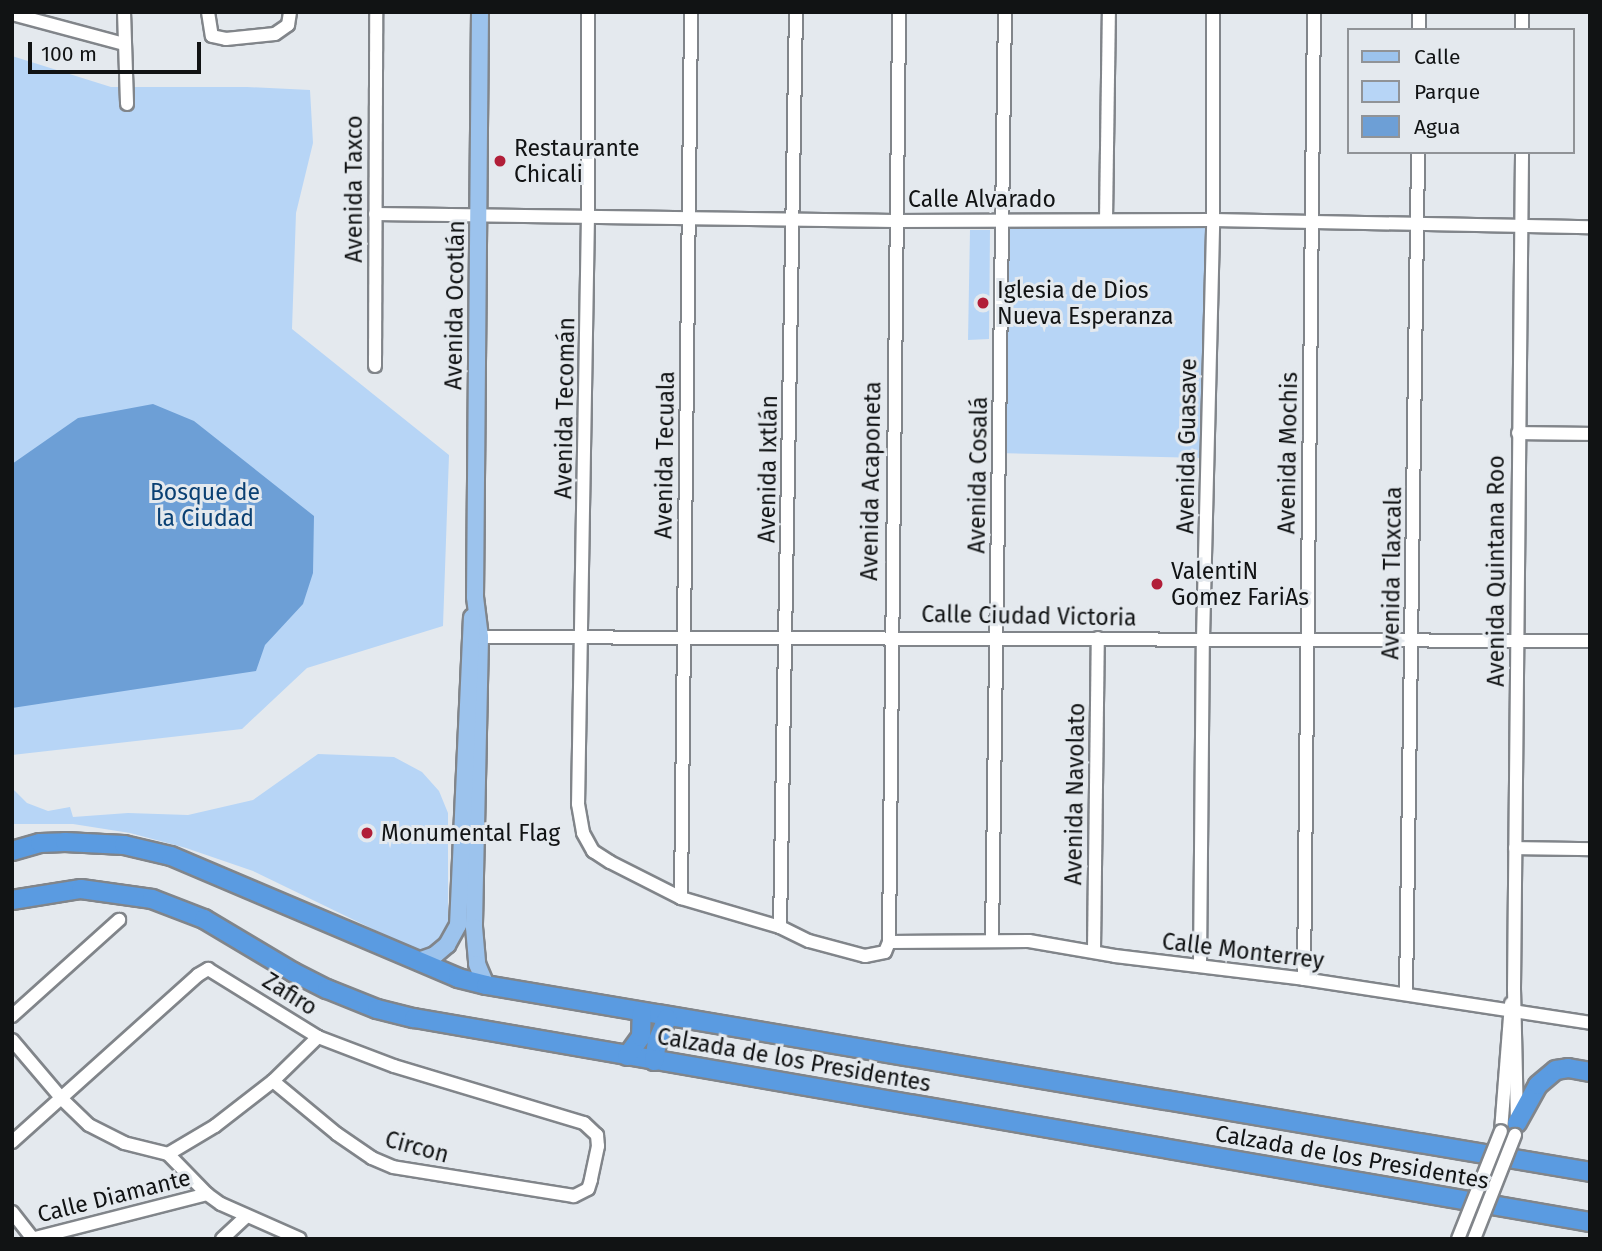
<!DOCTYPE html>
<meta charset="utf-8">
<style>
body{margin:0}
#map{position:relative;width:1602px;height:1251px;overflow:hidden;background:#e4e9ee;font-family:"Fira Sans",sans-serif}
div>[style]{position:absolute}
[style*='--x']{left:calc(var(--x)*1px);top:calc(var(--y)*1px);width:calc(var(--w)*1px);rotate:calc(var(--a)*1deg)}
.green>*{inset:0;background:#b7d5f6}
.water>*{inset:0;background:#6d9fd6}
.roads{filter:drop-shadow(2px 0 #81858a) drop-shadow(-2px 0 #81858a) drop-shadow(0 2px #81858a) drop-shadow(0 -2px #81858a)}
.minor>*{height:12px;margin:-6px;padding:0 6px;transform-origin:6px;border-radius:6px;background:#fff}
.major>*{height:16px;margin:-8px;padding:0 8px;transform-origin:8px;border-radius:8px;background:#9cc3ed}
.highway>*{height:18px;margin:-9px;padding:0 9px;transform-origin:9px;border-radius:9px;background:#5a9be1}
.bridges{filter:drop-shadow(2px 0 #81858a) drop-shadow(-2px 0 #81858a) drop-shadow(0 2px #81858a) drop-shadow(0 -2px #81858a)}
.minor-bridge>*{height:12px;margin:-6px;padding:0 6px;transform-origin:6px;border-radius:6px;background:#fff}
.dots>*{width:19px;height:19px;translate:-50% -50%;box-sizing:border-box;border:4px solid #e4e9ee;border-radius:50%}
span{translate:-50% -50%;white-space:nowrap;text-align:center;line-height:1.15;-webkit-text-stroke:6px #e4e9ee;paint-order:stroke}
.poi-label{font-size:23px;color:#111314}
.left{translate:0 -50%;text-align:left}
.street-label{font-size:23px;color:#111314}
.park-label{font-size:23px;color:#0a4073}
.frame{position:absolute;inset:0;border:14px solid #111314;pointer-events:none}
.legend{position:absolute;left:1347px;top:28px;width:228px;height:126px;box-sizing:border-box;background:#e4e9ee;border:2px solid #909397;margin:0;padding:9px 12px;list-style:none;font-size:21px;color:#111314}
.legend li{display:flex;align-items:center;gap:14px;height:35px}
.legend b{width:35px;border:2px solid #909397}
.scale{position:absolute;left:28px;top:42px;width:173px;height:32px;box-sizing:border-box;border:4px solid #111314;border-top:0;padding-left:9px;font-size:21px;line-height:24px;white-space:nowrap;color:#111314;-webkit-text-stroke:5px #e4e9ee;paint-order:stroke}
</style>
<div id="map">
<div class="green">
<i style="clip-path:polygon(12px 56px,111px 87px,247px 87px,310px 90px,313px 143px,296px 213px,292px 329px,449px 455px,443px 626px,307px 668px,242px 729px,12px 755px)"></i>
<i style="clip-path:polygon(999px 220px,1209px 222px,1203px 458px,997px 453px)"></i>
<i style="clip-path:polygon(970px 230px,990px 230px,989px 339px,968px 340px)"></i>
<i style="clip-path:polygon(318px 754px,394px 757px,422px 772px,439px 791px,448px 813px,448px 934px,435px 949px,420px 952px,253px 871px,186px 848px,130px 833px,73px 824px,12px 824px,12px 788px,27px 803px,48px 811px,70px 807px,73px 817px,128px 813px,188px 815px,253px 800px)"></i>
</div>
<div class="water">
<i style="clip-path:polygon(153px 404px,194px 421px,314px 516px,313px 573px,303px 604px,265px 645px,256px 671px,12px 708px,12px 464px,78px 418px)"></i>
</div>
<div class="roads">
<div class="minor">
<i style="--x:124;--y:12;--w:92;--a:88.1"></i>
<i style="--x:208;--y:12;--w:24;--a:81"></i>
<i style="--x:212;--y:36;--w:14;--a:12"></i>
<i style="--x:226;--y:39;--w:49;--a:-5.8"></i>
<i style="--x:275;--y:34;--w:16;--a:-35"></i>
<i style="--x:288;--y:25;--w:13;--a:-81"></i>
<i style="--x:588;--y:12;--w:203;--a:90"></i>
<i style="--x:588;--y:215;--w:589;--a:90.97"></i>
<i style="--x:578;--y:804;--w:29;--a:80"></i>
<i style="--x:583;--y:833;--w:21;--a:61"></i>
<i style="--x:593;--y:851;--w:20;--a:33"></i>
<i style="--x:610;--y:862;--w:80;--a:26.9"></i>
<i style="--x:681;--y:898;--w:103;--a:16.3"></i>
<i style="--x:780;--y:927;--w:32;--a:26"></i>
<i style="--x:809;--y:941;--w:58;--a:15"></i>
<i style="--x:865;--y:956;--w:20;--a:-11"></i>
<i style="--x:885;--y:952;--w:11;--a:-68"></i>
<i style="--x:889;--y:942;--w:930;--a:-89.38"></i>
<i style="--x:12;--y:14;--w:116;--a:15"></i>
<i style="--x:1419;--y:30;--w:18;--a:-90"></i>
<i style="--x:1522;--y:30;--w:18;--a:-90"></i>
<i style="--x:375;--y:214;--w:519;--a:0.77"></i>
<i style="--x:894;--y:221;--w:319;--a:-0.2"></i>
<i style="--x:1213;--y:220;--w:377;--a:1.1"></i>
<i style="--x:1106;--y:220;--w:208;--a:-89.2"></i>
<i style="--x:375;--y:366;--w:354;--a:-89.8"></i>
<i style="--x:1518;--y:433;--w:72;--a:0.8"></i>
<i style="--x:474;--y:637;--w:1116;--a:0.21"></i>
<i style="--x:1515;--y:848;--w:75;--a:0.8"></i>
<i style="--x:681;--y:898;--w:886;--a:-89.35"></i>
<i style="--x:780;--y:927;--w:915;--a:-89"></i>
<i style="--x:992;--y:940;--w:928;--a:-89.2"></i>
<i style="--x:889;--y:942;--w:140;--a:-0.4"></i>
<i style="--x:1029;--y:941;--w:87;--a:9.9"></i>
<i style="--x:1115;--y:956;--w:190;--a:6.9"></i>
<i style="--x:1304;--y:979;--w:289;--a:8.7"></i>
<i style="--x:1094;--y:950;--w:312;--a:-89.3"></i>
<i style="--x:1200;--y:966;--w:327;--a:-89.5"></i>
<i style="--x:1203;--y:639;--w:419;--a:-88.6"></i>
<i style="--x:1213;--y:220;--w:208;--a:-90"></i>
<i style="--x:1304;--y:979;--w:967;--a:-89.41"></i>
<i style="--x:1406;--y:994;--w:842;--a:-89.18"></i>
<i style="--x:12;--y:1016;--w:144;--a:-41.9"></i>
<i style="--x:12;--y:1040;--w:77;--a:49.7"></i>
<i style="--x:62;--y:1099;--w:37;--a:44"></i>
<i style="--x:89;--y:1125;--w:39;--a:27"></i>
<i style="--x:124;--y:1143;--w:45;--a:14"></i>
<i style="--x:168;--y:1154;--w:56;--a:45.7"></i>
<i style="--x:207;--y:1194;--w:17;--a:36"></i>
<i style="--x:221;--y:1204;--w:86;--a:23.9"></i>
<i style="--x:1517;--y:1121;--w:132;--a:-91.3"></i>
<i style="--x:1514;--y:989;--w:837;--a:-89.45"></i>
<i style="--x:1501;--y:1131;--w:128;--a:-85.5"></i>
<i style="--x:12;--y:1142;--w:250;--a:-41.9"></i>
<i style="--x:198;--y:975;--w:12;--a:-31"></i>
<i style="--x:208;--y:969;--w:129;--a:31.7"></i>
<i style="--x:318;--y:1037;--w:81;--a:20.9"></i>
<i style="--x:394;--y:1066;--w:198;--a:16.7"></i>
<i style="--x:584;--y:1123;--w:18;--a:43"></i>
<i style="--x:597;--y:1135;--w:11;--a:85"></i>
<i style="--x:598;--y:1146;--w:35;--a:102"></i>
<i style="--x:591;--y:1180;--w:9;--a:108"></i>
<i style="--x:588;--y:1189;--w:16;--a:153"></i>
<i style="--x:574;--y:1196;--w:183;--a:-170.9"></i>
<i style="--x:393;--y:1167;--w:23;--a:-157"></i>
<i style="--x:372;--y:1158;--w:42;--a:-145.6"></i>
<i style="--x:337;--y:1134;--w:83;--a:-140.4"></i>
<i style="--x:168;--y:1154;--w:55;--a:-30.8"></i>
<i style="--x:215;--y:1126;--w:73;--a:-37.8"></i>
<i style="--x:273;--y:1081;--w:63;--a:-44.4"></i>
<i style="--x:12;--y:1212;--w:33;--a:52"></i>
<i style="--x:31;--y:1239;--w:182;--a:-14.3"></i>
<i style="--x:222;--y:1239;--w:33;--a:-43"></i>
</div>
<div class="major">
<i style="--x:480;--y:12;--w:585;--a:90.49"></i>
<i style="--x:475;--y:597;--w:40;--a:82.9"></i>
<i style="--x:480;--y:637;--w:290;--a:91.2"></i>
<i style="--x:474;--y:927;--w:37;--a:85"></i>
<i style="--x:477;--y:964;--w:23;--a:67"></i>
<i style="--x:418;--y:961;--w:18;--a:-19"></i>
<i style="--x:435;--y:955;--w:16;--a:-40"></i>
<i style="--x:447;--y:945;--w:23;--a:-61"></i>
<i style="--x:458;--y:925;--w:308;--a:-87.4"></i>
</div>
<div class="highway">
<i style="--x:12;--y:851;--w:29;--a:-16"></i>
<i style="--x:40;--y:843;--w:25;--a:-2"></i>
<i style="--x:65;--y:842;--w:59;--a:2.9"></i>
<i style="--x:124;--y:845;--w:48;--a:13.2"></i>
<i style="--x:171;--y:856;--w:312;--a:23"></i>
<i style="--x:458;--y:978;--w:29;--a:14"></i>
<i style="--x:486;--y:985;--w:1120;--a:9.61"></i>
<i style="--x:12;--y:900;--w:70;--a:-9.1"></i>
<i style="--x:81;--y:889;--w:72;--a:8"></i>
<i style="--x:152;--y:899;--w:56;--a:21"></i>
<i style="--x:204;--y:919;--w:104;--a:30.8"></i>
<i style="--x:293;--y:972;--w:38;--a:27"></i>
<i style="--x:327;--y:989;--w:54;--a:21.8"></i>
<i style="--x:377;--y:1009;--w:38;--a:14"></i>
<i style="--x:414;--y:1018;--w:1194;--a:9.84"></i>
<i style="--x:627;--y:1056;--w:24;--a:-54"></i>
<i style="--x:641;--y:1037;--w:24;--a:-88"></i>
<i style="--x:654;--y:1061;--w:19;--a:-81"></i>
<i style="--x:657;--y:1042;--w:26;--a:-67"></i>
<i style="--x:1517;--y:1123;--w:43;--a:-61.1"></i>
<i style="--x:1538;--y:1085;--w:23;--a:-40"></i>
<i style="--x:1556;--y:1070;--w:12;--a:-9"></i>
<i style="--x:1568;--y:1068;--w:22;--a:10"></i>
</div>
</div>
<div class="bridges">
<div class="minor-bridge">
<i style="--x:1458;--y:1239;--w:116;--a:-68.3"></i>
<i style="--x:1474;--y:1239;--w:112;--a:-68.5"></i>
</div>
</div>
<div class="dots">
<i style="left:500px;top:161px;background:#b11e38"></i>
<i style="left:983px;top:303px;background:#b11e38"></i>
<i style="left:1157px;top:584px;background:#b11e38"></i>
<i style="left:367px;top:833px;background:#b11e38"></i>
</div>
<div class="poi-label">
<span class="left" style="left:514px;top:161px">Restaurante<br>Chicali</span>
<span class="left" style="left:997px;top:303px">Iglesia de Dios<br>Nueva Esperanza</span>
<span class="left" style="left:1171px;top:584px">ValentiN<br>Gomez FariAs</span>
<span class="left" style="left:381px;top:833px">Monumental Flag</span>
</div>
<div class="street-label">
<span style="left:354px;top:189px;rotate:-90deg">Avenida Taxco</span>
<span style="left:982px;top:199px">Calle Alvarado</span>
<span style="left:455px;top:305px;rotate:-89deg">Avenida Ocotlán</span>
<span style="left:565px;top:408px;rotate:-89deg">Avenida Tecomán</span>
<span style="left:1187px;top:446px;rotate:-89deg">Avenida Guasave</span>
<span style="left:1288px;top:453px;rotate:-89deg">Avenida Mochis</span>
<span style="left:665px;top:455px;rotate:-89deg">Avenida Tecuala</span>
<span style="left:768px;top:469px;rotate:-89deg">Avenida Ixtlán</span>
<span style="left:978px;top:475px;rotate:-89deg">Avenida Cosalá</span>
<span style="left:871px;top:481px;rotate:-89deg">Avenida Acaponeta</span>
<span style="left:1496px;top:571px;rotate:-90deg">Avenida Quintana Roo</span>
<span style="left:1392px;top:573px;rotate:-89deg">Avenida Tlaxcala</span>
<span style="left:1029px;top:616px;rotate:1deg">Calle Ciudad Victoria</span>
<span style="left:1075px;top:794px;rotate:-89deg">Avenida Navolato</span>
<span style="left:1243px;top:951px;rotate:7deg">Calle Monterrey</span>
<span style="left:290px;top:994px;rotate:32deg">Zafiro</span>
<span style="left:794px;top:1060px;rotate:10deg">Calzada de los Presidentes</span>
<span style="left:417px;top:1147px;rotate:15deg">Circon</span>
<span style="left:1352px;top:1157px;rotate:10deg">Calzada de los Presidentes</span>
<span style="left:114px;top:1196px;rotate:-14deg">Calle Diamante</span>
</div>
<div class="park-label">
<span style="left:205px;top:505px">Bosque de<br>la Ciudad</span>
</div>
<div class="frame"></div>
<ul class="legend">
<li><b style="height:9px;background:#9cc3ed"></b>Calle</li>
<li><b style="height:19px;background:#b7d5f6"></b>Parque</li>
<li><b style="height:19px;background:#6d9fd6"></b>Agua</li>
</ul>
<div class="scale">100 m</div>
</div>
